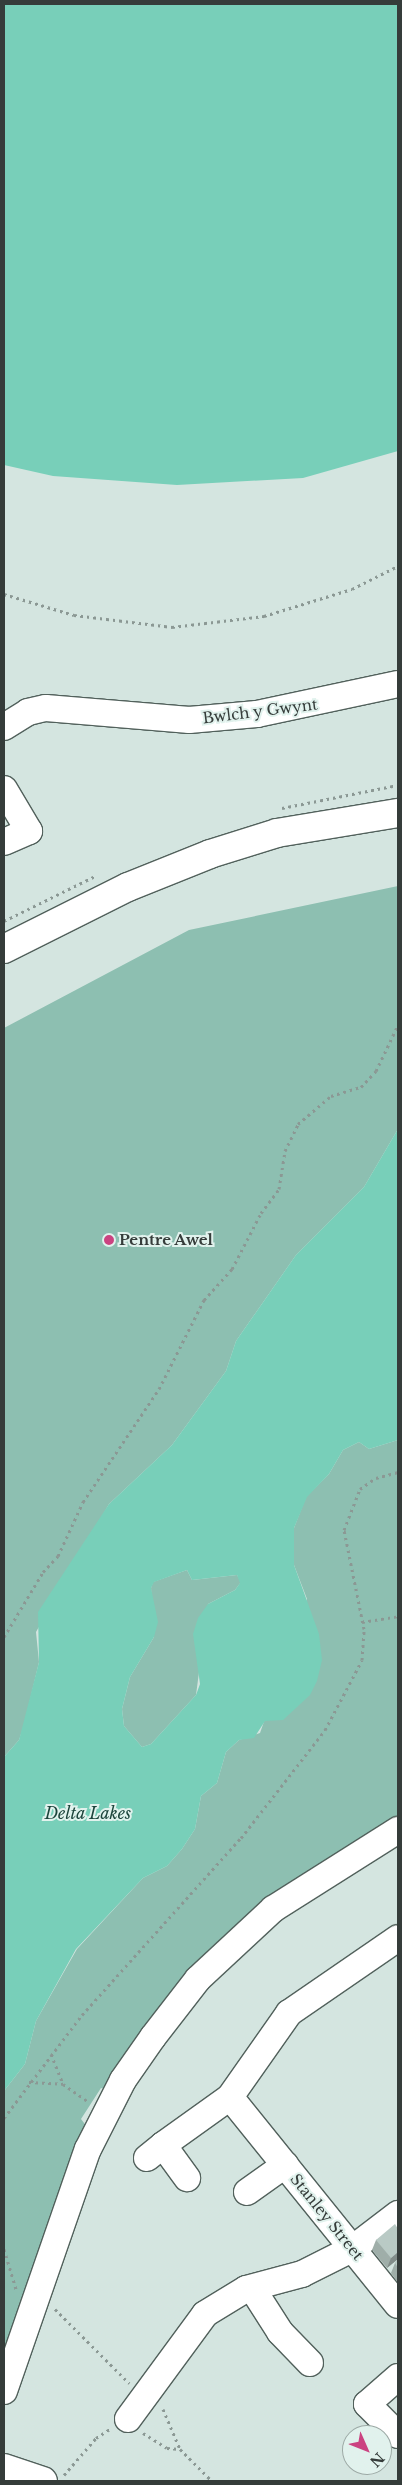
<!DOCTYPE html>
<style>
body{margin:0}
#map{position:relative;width:402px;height:2485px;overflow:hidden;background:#d4e5e0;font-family:"Libre Baskerville",serif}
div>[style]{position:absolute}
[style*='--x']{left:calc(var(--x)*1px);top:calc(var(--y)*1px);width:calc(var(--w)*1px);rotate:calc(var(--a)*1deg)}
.green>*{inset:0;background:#8dbfb1}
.water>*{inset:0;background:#78cfb9}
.path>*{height:3px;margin-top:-1.5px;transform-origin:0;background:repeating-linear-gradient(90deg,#8b9894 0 2.5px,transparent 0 6.5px)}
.roads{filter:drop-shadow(1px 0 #52615c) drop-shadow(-1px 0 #52615c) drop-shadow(0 1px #52615c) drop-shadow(0 -1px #52615c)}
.minor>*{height:26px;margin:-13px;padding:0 13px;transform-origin:13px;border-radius:13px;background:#fff}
.major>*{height:28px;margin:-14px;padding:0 14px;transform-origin:14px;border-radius:14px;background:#fff}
.wall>*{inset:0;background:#9faea9}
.shaded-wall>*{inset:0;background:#828d8a}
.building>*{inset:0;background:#b9cac5}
.dots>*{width:14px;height:14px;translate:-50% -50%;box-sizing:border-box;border:2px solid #e1f2ed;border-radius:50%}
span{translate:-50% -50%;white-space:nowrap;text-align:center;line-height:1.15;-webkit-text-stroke:4px #e1f2ed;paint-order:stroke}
.street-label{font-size:15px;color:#353c3a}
.poi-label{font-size:15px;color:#353c3a;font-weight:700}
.left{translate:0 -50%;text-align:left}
.water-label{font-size:16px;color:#1c443b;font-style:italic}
.frame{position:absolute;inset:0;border:5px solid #353c3a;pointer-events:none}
.north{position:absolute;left:342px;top:2425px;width:50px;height:50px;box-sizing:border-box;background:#e1f2ed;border:1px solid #9ca9a5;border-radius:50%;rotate:134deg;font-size:14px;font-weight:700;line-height:20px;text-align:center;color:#353c3a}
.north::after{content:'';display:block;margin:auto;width:18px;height:22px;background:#cb4381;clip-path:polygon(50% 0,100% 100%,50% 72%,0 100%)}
</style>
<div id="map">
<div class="green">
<i style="clip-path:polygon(398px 886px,398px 1129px,364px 1187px,296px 1255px,236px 1341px,226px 1371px,172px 1445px,109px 1504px,36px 1632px,39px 1662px,24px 1725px,19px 1740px,4px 1757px,4px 1028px,189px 930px)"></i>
<i style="clip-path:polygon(398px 1440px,398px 1824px,291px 1887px,108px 2090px,101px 2088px,81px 2119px,87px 2127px,50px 2215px,4px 2363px,4px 2091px,25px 2064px,36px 2021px,77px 1949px,143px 1878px,167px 1866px,182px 1849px,195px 1829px,201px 1796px,217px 1783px,226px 1752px,239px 1740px,260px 1733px,307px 1599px,294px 1565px,294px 1528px,306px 1497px,329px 1474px,343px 1450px,359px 1442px,369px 1449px)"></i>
<i style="clip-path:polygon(187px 1570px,192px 1580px,237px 1575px,241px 1582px,235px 1590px,208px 1604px,196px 1695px,151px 1744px,142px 1747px,124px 1726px,122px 1709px,130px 1677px,154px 1637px,151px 1588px,153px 1582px)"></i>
</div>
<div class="water">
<i style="clip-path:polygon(4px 4px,398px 4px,398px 451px,303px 478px,177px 485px,53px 476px,4px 465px)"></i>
<i style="clip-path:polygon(evenodd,398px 1129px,398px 1440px,369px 1449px,359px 1442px,343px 1450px,329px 1474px,307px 1497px,294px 1528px,294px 1565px,319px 1634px,322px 1660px,317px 1681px,310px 1695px,283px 1720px,265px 1721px,254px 1738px,239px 1740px,226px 1752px,217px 1783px,201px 1796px,195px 1829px,182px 1849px,167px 1866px,143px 1878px,76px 1949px,36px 2021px,25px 2064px,4px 2091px,4px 1757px,19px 1740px,39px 1662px,38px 1612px,109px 1504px,172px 1445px,226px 1371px,236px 1341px,296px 1255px,364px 1187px,398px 1129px,187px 1570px,192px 1580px,237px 1575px,240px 1583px,235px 1590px,208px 1604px,198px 1618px,193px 1634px,200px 1684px,196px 1695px,151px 1744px,142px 1747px,124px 1726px,122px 1709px,130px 1677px,154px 1637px,158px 1622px,151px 1588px,154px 1582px,187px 1570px)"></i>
</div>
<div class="path">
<i style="--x:4;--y:594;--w:73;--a:16.7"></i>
<i style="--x:74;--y:615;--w:99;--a:7"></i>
<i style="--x:172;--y:627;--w:93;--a:-6.8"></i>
<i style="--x:264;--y:616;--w:92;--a:-17.1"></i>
<i style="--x:352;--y:589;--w:51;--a:-26.6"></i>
<i style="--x:282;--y:808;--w:118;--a:-11.2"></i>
<i style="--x:4;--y:921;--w:102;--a:-26.3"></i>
<i style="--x:362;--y:1622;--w:36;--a:-9"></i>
<i style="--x:4;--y:1637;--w:76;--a:-59"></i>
<i style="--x:43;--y:1572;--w:22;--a:-47"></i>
<i style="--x:58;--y:1556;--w:60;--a:-65.2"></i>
<i style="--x:83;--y:1502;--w:136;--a:-56.1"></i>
<i style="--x:159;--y:1389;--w:100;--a:-63.2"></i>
<i style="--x:204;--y:1300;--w:42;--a:-47.9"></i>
<i style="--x:232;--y:1269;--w:63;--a:-62.6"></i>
<i style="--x:261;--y:1213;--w:30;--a:-53"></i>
<i style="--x:279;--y:1189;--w:38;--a:-81"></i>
<i style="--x:285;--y:1151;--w:30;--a:-64"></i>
<i style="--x:298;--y:1124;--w:43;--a:-40.3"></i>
<i style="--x:331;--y:1096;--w:31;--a:-17"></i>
<i style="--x:361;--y:1087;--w:22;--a:-47"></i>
<i style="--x:376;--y:1071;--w:51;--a:-64.4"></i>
<i style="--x:51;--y:2054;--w:32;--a:68"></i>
<i style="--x:29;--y:2082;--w:34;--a:3"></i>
<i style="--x:63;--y:2084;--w:32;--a:35"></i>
<i style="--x:4;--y:2118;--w:129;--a:-52.9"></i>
<i style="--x:82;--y:2015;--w:238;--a:-48.1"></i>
<i style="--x:241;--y:1838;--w:137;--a:-52.1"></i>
<i style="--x:325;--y:1730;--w:79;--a:-62.1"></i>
<i style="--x:362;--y:1660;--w:31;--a:-86"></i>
<i style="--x:364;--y:1629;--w:101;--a:-101.4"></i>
<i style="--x:344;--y:1530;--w:44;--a:-68.7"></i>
<i style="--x:360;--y:1489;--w:19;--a:-35"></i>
<i style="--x:376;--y:1478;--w:23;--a:-15"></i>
<i style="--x:4;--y:2249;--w:42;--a:73.3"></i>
<i style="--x:55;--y:2309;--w:105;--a:45"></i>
<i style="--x:163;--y:2409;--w:43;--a:67"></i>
<i style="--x:180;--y:2449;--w:45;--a:45"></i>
<i style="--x:143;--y:2433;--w:28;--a:32"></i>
<i style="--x:167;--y:2448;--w:13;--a:4"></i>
<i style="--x:64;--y:2475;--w:49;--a:-49.1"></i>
<i style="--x:96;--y:2438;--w:17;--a:-33"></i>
</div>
<div class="roads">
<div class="minor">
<i style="--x:4;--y:727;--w:28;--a:-32"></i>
<i style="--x:28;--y:712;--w:18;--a:-13"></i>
<i style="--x:46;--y:708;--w:144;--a:4.8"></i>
<i style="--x:189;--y:720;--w:68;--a:-5"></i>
<i style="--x:257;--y:714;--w:144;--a:-12"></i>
<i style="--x:4;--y:789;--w:49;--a:59.2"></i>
<i style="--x:29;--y:831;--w:27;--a:156"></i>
<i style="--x:230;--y:2097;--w:103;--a:-54.9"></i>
<i style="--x:289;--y:2013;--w:132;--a:-34.5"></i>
<i style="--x:163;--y:2145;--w:82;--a:-35.6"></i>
<i style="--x:230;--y:2097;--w:267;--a:51.1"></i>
<i style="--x:147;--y:2158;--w:21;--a:-39"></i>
<i style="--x:163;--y:2145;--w:41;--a:54"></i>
<i style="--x:247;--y:2192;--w:47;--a:-35.4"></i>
<i style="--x:252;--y:2288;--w:52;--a:57.5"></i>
<i style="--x:280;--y:2332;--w:43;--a:45.9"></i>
<i style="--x:398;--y:2377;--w:41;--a:138.9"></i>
<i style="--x:367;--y:2404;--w:44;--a:45"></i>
<i style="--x:4;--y:2391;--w:256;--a:-70.9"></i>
<i style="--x:88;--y:2149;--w:77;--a:-63.1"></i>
<i style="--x:123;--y:2080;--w:52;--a:-55.1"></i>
<i style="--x:153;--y:2037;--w:73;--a:-52.2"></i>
<i style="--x:198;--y:1979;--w:103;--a:-43"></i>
<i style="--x:273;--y:1909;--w:148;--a:-32.3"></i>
<i style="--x:128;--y:2419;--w:130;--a:-53.7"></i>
<i style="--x:205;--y:2314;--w:48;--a:-31.4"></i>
<i style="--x:246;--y:2289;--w:58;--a:-15"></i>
<i style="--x:302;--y:2274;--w:56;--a:-26.6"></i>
<i style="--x:352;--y:2249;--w:58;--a:-37.3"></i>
</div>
<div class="major">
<i style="--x:4;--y:949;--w:139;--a:-26.6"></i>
<i style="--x:128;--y:887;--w:88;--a:-21.9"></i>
<i style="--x:210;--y:854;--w:70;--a:-17.4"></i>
<i style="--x:277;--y:833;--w:123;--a:-9.4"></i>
<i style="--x:4;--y:2468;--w:41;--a:18.4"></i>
</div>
</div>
<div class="wall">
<i style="clip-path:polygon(398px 2229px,398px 2259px,387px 2268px,372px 2250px,376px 2240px)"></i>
<i style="clip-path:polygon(398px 2260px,398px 2283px,391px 2273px,395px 2263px)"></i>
</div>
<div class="shaded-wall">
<i style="clip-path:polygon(398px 2252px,398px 2259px,387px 2268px,391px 2258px)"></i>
</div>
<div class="building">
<i style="clip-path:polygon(395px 2224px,398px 2229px,398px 2252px,391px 2258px,376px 2240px)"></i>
<i style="clip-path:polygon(398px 2260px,398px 2268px,395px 2263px)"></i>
</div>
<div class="dots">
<i style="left:109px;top:1240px;background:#cb4381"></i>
</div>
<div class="street-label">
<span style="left:260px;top:711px;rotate:-7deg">Bwlch y Gwynt</span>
<span style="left:327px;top:2217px;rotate:51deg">Stanley Street</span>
</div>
<div class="poi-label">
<span class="left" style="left:119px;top:1240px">Pentre Awel</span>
</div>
<div class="water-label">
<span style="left:88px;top:1813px">Delta Lakes</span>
</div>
<div class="frame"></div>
<div class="north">N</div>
</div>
